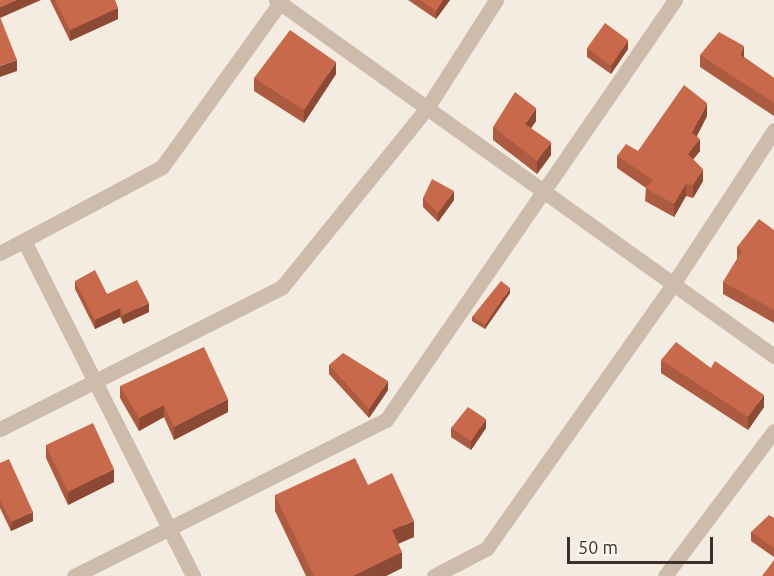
<!DOCTYPE html>
<style>
body{margin:0}
#map{position:relative;width:774px;height:576px;overflow:hidden;background:#f4ebe1;font-family:Ubuntu,sans-serif}
div>[style]{position:absolute}
[style*='--x']{left:calc(var(--x)*1px);top:calc(var(--y)*1px);width:calc(var(--w)*1px);rotate:calc(var(--a)*1deg)}
.minor>*{height:15px;margin:-7.5px;padding:0 7.5px;transform-origin:7.5px;border-radius:7.5px;background:#cdbbac}
.wall>*{inset:0;background:#ac5a40}
.shaded-wall>*{inset:0;background:#8c4a34}
.building>*{inset:0;background:#c8694b}
span{translate:-50% -50%;white-space:nowrap;text-align:center;line-height:1.15;-webkit-text-stroke:5px #fbf5ee;paint-order:stroke}
.scale{position:absolute;left:567px;top:537px;width:146px;height:27px;box-sizing:border-box;border:3px solid #3b302b;border-top:0;padding-left:8px;font-size:18px;line-height:21px;white-space:nowrap;color:#3b302b;-webkit-text-stroke:4px #fbf5ee;paint-order:stroke}
</style>
<div id="map">
<div class="minor">
<i style="--x:276;--y:0;--w:612;--a:35.56"></i>
<i style="--x:24;--y:241;--w:375;--a:63.2"></i>
<i style="--x:0;--y:253;--w:183;--a:-28"></i>
<i style="--x:162;--y:167;--w:206;--a:-54.3"></i>
<i style="--x:0;--y:429;--w:316;--a:-26.7"></i>
<i style="--x:282;--y:287;--w:230;--a:-51"></i>
<i style="--x:427;--y:108;--w:128;--a:-57.4"></i>
<i style="--x:74;--y:576;--w:349;--a:-26.6"></i>
<i style="--x:386;--y:420;--w:510;--a:-55.47"></i>
<i style="--x:434;--y:576;--w:60;--a:-27.8"></i>
<i style="--x:487;--y:548;--w:323;--a:-54.8"></i>
<i style="--x:673;--y:284;--w:184;--a:-56.7"></i>
<i style="--x:665;--y:576;--w:181;--a:-53.1"></i>
</div>
<div class="wall">
<i style="clip-path:polygon(50px 0,115px 0,118px 19px,70px 41px)"></i>
<i style="clip-path:polygon(408px 0,450px 0,436px 19px)"></i>
<i style="clip-path:polygon(587px 48px,628px 49px,611px 74px,587px 57px)"></i>
<i style="clip-path:polygon(700px 55px,744px 57px,774px 78px,774px 116px,700px 67px)"></i>
<i style="clip-path:polygon(336px 74px,304px 123px,254px 91px,254px 78px)"></i>
<i style="clip-path:polygon(707px 116px,697px 136px,700px 151px,693px 159px,703px 181px,693px 198px,686px 196px,674px 217px,645px 201px,646px 188px,617px 168px,617px 156px,638px 151px)"></i>
<i style="clip-path:polygon(536px 121px,531px 128px,551px 155px,537px 174px,493px 140px,493px 127px)"></i>
<i style="clip-path:polygon(423px 198px,454px 200px,438px 222px,423px 207px)"></i>
<i style="clip-path:polygon(774px 230px,774px 323px,723px 294px,723px 282px,737px 259px,737px 247px)"></i>
<i style="clip-path:polygon(75px 281px,107px 294px,149px 312px,123px 324px,120px 317px,95px 329px,75px 289px)"></i>
<i style="clip-path:polygon(510px 293px,485px 329px,472px 321px,472px 317px)"></i>
<i style="clip-path:polygon(661px 360px,711px 368px,764px 407px,748px 430px,661px 373px)"></i>
<i style="clip-path:polygon(329px 365px,388px 390px,369px 418px,329px 374px)"></i>
<i style="clip-path:polygon(120px 386px,228px 412px,174px 440px,164px 417px,139px 431px,120px 398px)"></i>
<i style="clip-path:polygon(451px 428px,486px 428px,471px 450px,451px 437px)"></i>
<i style="clip-path:polygon(46px 445px,114px 482px,68px 505px,46px 458px)"></i>
<i style="clip-path:polygon(0 463px,33px 521px,11px 531px,0 508px)"></i>
<i style="clip-path:polygon(368px 485px,414px 537px,398px 544px,402px 568px,386px 576px,306px 576px,275px 511px,275px 495px)"></i>
<i style="clip-path:polygon(774px 518px,774px 557px,751px 541px,751px 532px)"></i>
</div>
<div class="shaded-wall">
<i style="clip-path:polygon(16px 0,41px 0,0 18px,0 7px)"></i>
<i style="clip-path:polygon(443px 0,450px 0,436px 19px,436px 11px)"></i>
<i style="clip-path:polygon(118px 8px,118px 19px,70px 41px,70px 30px)"></i>
<i style="clip-path:polygon(628px 40px,628px 49px,611px 74px,611px 66px)"></i>
<i style="clip-path:polygon(744px 46px,744px 58px,740px 55px)"></i>
<i style="clip-path:polygon(17px 60px,17px 71px,0 77px,0 66px)"></i>
<i style="clip-path:polygon(336px 62px,336px 74px,304px 123px,304px 110px)"></i>
<i style="clip-path:polygon(707px 103px,707px 116px,692px 145px,692px 133px)"></i>
<i style="clip-path:polygon(536px 108px,536px 121px,525px 137px,525px 124px)"></i>
<i style="clip-path:polygon(700px 139px,700px 151px,688px 166px,688px 154px)"></i>
<i style="clip-path:polygon(551px 142px,551px 155px,537px 174px,537px 161px)"></i>
<i style="clip-path:polygon(703px 169px,703px 181px,693px 198px,693px 185px)"></i>
<i style="clip-path:polygon(686px 184px,686px 196px,674px 217px,674px 204px)"></i>
<i style="clip-path:polygon(454px 191px,454px 200px,438px 222px,438px 213px)"></i>
<i style="clip-path:polygon(510px 288px,510px 293px,485px 329px,485px 325px)"></i>
<i style="clip-path:polygon(149px 303px,149px 312px,123px 324px,123px 315px)"></i>
<i style="clip-path:polygon(120px 308px,120px 317px,95px 329px,95px 320px)"></i>
<i style="clip-path:polygon(388px 381px,388px 390px,369px 418px,369px 409px)"></i>
<i style="clip-path:polygon(764px 395px,764px 407px,748px 430px,748px 417px)"></i>
<i style="clip-path:polygon(228px 399px,228px 412px,174px 440px,174px 427px)"></i>
<i style="clip-path:polygon(164px 405px,164px 417px,139px 431px,139px 418px)"></i>
<i style="clip-path:polygon(486px 419px,486px 428px,471px 450px,471px 441px)"></i>
<i style="clip-path:polygon(114px 469px,114px 482px,68px 505px,68px 492px)"></i>
<i style="clip-path:polygon(33px 512px,33px 521px,11px 531px,11px 522px)"></i>
<i style="clip-path:polygon(414px 521px,414px 537px,392px 546px,392px 530px)"></i>
<i style="clip-path:polygon(402px 552px,402px 568px,386px 576px,353px 576px)"></i>
</div>
<div class="building">
<i style="clip-path:polygon(0 0,16px 0,0 7px)"></i>
<i style="clip-path:polygon(55px 0,115px 0,118px 8px,70px 30px)"></i>
<i style="clip-path:polygon(420px 0,443px 0,436px 11px)"></i>
<i style="clip-path:polygon(0 17px,17px 60px,0 66px)"></i>
<i style="clip-path:polygon(605px 23px,628px 40px,611px 66px,587px 48px)"></i>
<i style="clip-path:polygon(290px 30px,336px 62px,304px 110px,254px 78px)"></i>
<i style="clip-path:polygon(719px 32px,744px 46px,740px 55px,774px 78px,774px 103px,700px 55px)"></i>
<i style="clip-path:polygon(684px 85px,707px 103px,692px 133px,700px 139px,688px 154px,703px 169px,693px 185px,686px 184px,674px 204px,645px 188px,653px 180px,617px 156px,626px 144px,638px 151px)"></i>
<i style="clip-path:polygon(515px 92px,536px 108px,525px 124px,551px 142px,537px 161px,493px 127px)"></i>
<i style="clip-path:polygon(432px 179px,454px 191px,438px 213px,423px 198px)"></i>
<i style="clip-path:polygon(759px 219px,774px 230px,774px 310px,723px 282px,742px 251px,737px 247px)"></i>
<i style="clip-path:polygon(95px 270px,107px 294px,137px 280px,149px 303px,123px 315px,120px 308px,95px 320px,75px 281px)"></i>
<i style="clip-path:polygon(501px 281px,510px 288px,485px 325px,472px 317px)"></i>
<i style="clip-path:polygon(676px 342px,711px 368px,715px 361px,764px 395px,748px 417px,661px 360px)"></i>
<i style="clip-path:polygon(204px 347px,228px 399px,174px 427px,164px 405px,139px 418px,120px 386px)"></i>
<i style="clip-path:polygon(343px 353px,388px 381px,369px 409px,329px 365px)"></i>
<i style="clip-path:polygon(468px 407px,486px 419px,471px 441px,451px 428px)"></i>
<i style="clip-path:polygon(93px 423px,114px 469px,68px 492px,46px 445px)"></i>
<i style="clip-path:polygon(355px 458px,368px 485px,392px 473px,414px 521px,392px 530px,402px 552px,353px 576px,314px 576px,275px 495px)"></i>
<i style="clip-path:polygon(9px 459px,33px 512px,11px 522px,0 500px,0 463px)"></i>
<i style="clip-path:polygon(769px 515px,774px 518px,774px 548px,751px 532px)"></i>
<i style="clip-path:polygon(774px 560px,774px 576px,762px 576px)"></i>
</div>
<div class="scale">50 m</div>
</div>
